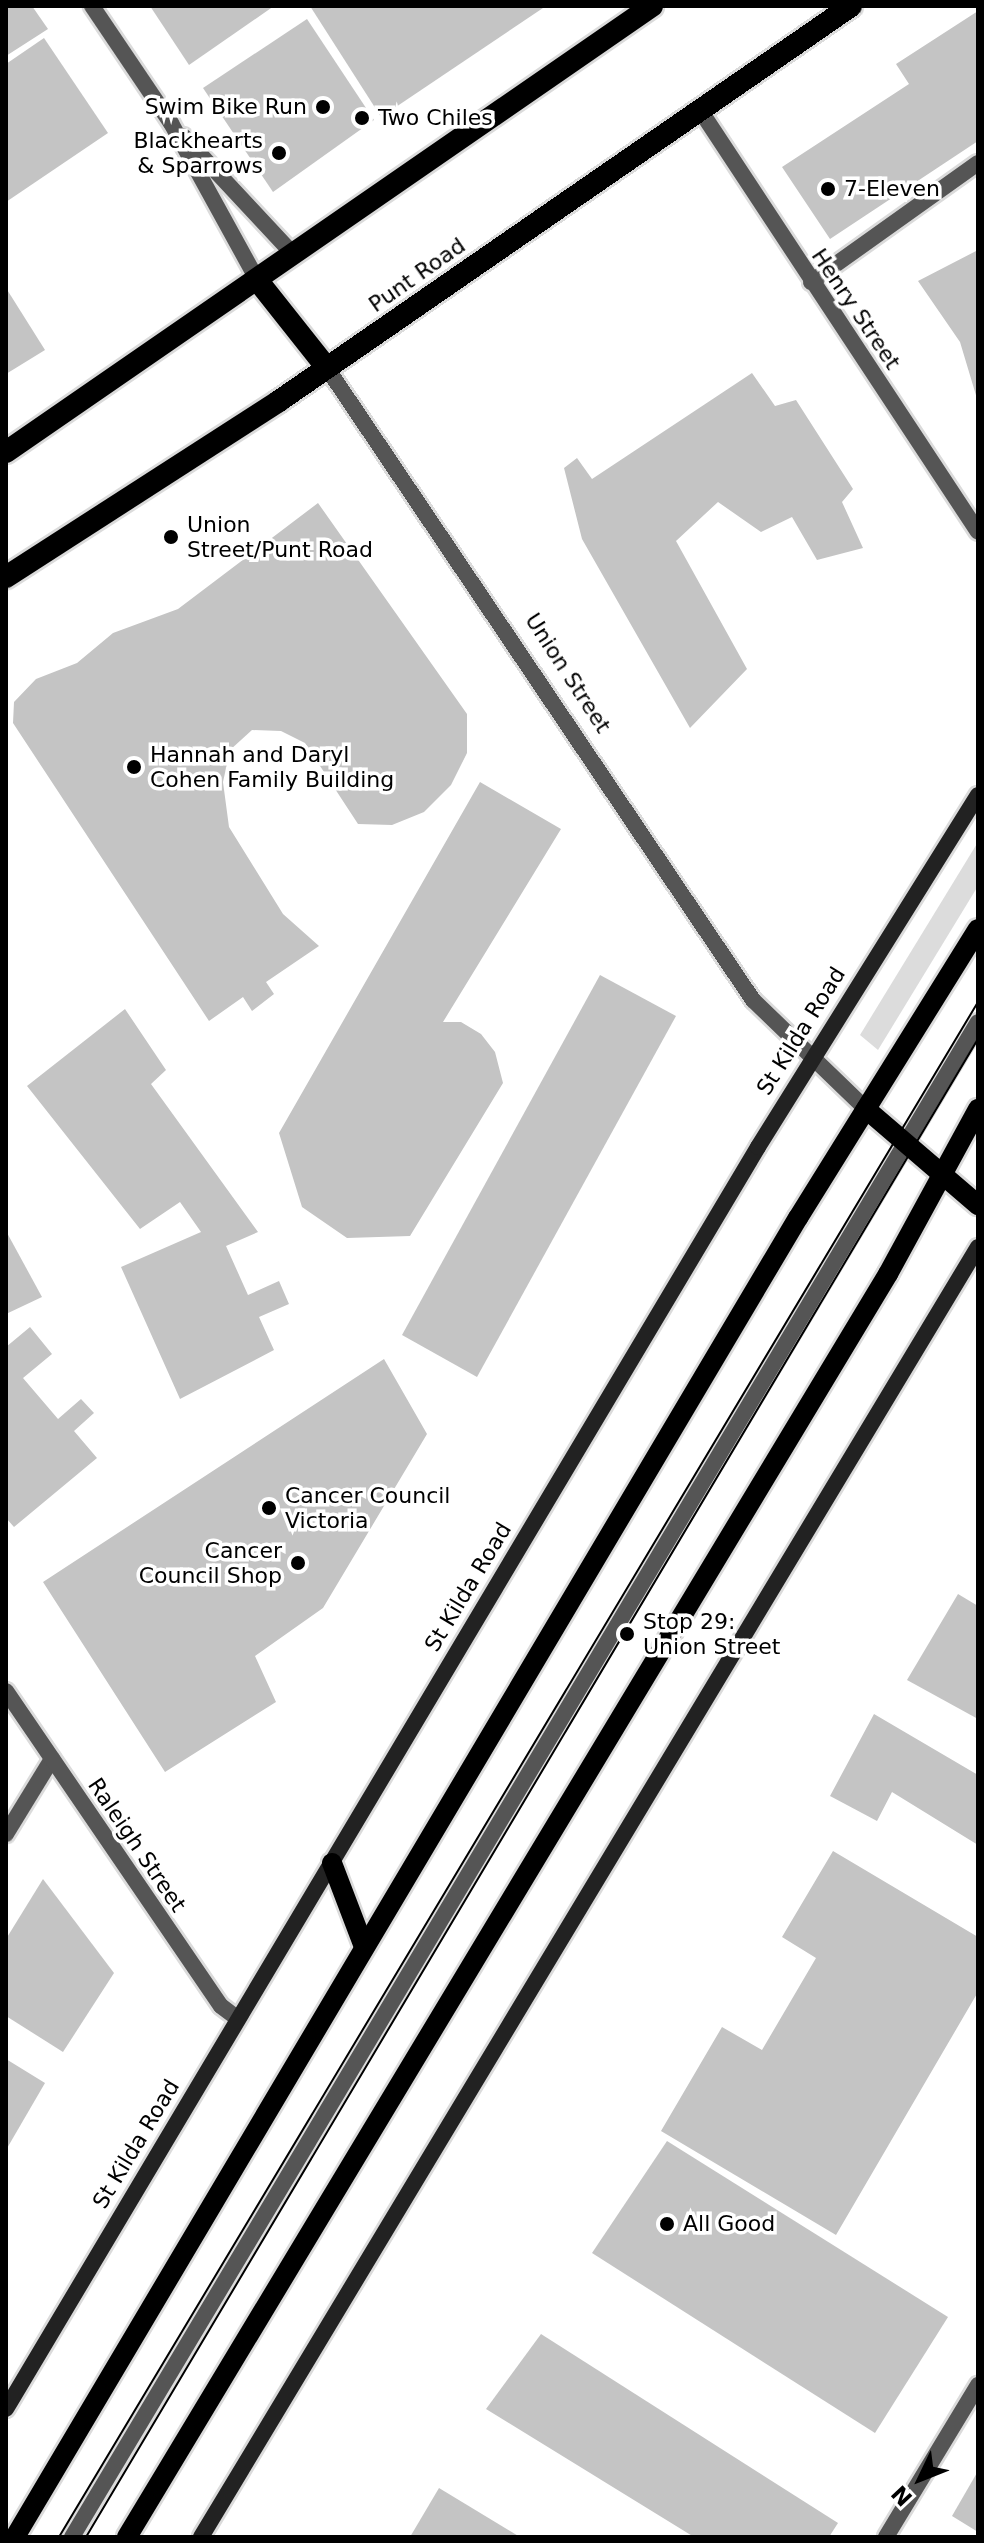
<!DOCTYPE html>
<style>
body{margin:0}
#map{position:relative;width:984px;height:2543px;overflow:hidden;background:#fff;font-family:"DejaVu Sans",sans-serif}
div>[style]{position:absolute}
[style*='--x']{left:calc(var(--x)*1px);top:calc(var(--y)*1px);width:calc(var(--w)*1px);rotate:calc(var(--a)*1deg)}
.green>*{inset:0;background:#dcdcdc}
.building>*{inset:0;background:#c4c4c4}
.roads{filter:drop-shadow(2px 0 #dbdbdb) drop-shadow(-2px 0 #dbdbdb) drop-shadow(0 2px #dbdbdb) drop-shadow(0 -2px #dbdbdb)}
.service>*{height:16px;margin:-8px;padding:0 8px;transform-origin:8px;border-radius:8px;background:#555}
.minor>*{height:16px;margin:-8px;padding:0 8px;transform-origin:8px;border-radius:8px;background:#555}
.tertiary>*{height:16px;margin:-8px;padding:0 8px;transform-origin:8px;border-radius:8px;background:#555}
.secondary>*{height:16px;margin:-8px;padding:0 8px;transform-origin:8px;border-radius:8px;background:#222}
.primary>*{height:20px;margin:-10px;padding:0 10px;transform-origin:10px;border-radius:10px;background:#000}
.trunk>*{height:22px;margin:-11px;padding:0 11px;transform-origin:11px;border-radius:11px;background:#000}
.tram>*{height:2px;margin:-1px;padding:0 1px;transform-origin:1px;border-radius:1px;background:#000}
.dots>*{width:22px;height:22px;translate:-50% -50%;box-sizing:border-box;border:4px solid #fff;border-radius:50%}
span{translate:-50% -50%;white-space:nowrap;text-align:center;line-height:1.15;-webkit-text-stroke:7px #fff;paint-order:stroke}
.poi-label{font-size:22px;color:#000}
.right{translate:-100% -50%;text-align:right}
.left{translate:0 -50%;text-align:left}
.street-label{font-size:22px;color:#000}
.frame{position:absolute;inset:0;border:8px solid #000;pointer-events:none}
.north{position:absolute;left:880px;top:2439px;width:80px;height:80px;-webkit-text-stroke:6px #fff;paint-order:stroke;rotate:227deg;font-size:22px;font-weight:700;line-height:32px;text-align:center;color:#000}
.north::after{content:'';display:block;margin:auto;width:28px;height:36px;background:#000;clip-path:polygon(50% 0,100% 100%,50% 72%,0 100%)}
</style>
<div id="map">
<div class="green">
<i style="clip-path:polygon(978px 842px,978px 886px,878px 1050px,860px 1035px)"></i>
</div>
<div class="building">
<i style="clip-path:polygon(6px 6px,32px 6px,48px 29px,6px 56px)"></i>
<i style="clip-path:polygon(150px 6px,274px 6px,189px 65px)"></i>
<i style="clip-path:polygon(310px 6px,546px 6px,381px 117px)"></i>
<i style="clip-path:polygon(978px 11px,978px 141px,830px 239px,782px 167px,909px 84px,896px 64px)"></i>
<i style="clip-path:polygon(307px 19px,374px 120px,273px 192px,203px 88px)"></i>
<i style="clip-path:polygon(44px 38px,108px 133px,6px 202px,6px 64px)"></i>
<i style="clip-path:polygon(978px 250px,978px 402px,960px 342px,918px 281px)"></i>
<i style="clip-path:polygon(6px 288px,45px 350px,6px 374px)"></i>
<i style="clip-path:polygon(752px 373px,775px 406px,796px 400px,853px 489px,842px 502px,863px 548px,817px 560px,792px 517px,761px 532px,718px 502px,676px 541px,747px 669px,690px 728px,582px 539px,564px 468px,577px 458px,592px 479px)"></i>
<i style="clip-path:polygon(318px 503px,467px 714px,467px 753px,451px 785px,424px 812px,392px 825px,358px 824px,305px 743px,281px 731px,252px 730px,230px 750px,223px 782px,229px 827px,283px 914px,319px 946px,266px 982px,274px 994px,252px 1011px,243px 997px,209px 1021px,13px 723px,14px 702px,36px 679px,77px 663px,113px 633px,178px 609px)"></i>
<i style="clip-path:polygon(480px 782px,561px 829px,443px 1022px,461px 1022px,481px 1034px,495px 1052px,503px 1083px,410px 1236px,347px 1238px,302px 1207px,279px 1133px)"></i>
<i style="clip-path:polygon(600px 975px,676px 1016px,477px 1377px,402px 1335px)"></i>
<i style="clip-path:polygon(125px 1009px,166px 1070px,151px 1084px,258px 1232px,226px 1246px,248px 1295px,279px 1281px,289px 1304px,259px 1317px,274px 1350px,180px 1399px,121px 1267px,201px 1232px,180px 1202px,140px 1229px,27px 1086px)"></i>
<i style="clip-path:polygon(6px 1231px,42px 1297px,6px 1314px)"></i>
<i style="clip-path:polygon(30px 1327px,52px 1354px,23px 1378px,58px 1419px,81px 1399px,94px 1413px,74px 1431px,97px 1458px,14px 1527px,6px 1518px,6px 1347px)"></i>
<i style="clip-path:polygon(384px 1359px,427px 1434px,323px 1608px,255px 1656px,276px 1702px,165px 1772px,43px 1582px)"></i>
<i style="clip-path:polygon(958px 1594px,978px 1606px,978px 1719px,907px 1680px)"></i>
<i style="clip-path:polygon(874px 1714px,978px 1775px,978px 1845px,892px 1792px,877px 1821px,830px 1796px)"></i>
<i style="clip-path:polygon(833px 1851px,978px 1937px,978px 1992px,836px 2235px,661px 2131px,722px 2027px,762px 2050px,816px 1958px,782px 1937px)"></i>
<i style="clip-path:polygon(43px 1879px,114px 1973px,63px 2052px,6px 2016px,6px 1939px)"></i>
<i style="clip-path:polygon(6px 2059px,45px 2083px,6px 2150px)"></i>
<i style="clip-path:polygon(667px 2141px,948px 2317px,875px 2433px,592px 2253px)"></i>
<i style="clip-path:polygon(541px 2334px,838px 2523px,829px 2537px,694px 2537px,486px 2409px)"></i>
<i style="clip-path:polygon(978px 2471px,978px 2532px,952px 2516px)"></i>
<i style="clip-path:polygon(439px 2488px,520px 2537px,410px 2537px)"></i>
</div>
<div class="roads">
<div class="service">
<i style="--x:811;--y:282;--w:205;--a:-35.5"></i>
<i style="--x:6;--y:1834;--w:88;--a:-58.5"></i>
<i style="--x:72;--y:2537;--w:1765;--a:-59.12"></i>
</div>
<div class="minor">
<i style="--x:92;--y:6;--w:141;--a:56"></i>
<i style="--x:171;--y:123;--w:180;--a:61.2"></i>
<i style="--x:700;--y:110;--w:505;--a:56.62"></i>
<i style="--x:183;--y:136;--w:163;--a:47"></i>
<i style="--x:6;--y:1691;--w:381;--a:55.7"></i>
<i style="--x:221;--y:2006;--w:21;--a:37"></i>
<i style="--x:886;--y:2537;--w:178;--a:-58.8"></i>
</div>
<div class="tertiary">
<i style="--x:327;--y:368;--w:762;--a:56.02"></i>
<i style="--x:753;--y:1000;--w:157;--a:44"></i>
</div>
<div class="secondary">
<i style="--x:6;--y:2409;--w:1469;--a:-59.21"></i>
<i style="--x:758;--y:1147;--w:415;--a:-58"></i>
<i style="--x:201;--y:2537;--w:1506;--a:-58.94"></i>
</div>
<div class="primary">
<i style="--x:866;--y:1109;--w:148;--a:40.6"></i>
<i style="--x:332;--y:1863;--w:90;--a:69.1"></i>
<i style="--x:15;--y:2537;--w:1534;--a:-59.31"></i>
<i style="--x:798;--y:1218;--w:340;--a:-58.1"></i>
<i style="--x:127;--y:2537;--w:1475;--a:-58.93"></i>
<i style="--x:888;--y:1274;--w:188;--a:-61.4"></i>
</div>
<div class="trunk">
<i style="--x:258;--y:281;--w:111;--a:51.6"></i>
<i style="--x:6;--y:452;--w:785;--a:-34.62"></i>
<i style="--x:6;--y:577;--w:325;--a:-32.8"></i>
<i style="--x:279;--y:401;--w:695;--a:-34.63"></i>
</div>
</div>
<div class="tram">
<i style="--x:59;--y:2537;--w:1789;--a:-59.09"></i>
<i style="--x:86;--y:2537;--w:1743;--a:-59.23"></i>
</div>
<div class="dots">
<i style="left:323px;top:107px;background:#000"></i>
<i style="left:362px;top:118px;background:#000"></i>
<i style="left:279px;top:153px;background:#000"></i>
<i style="left:828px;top:189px;background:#000"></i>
<i style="left:171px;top:537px;background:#000"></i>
<i style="left:134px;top:767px;background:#000"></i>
<i style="left:269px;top:1508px;background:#000"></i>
<i style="left:298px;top:1563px;background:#000"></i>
<i style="left:627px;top:1634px;background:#000"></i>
<i style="left:667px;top:2224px;background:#000"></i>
</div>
<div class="poi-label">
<span class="right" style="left:307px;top:107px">Swim Bike Run</span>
<span class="left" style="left:378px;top:118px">Two Chiles</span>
<span class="right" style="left:263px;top:153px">Blackhearts<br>&amp; Sparrows</span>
<span class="left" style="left:844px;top:189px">7-Eleven</span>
<span class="left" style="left:187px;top:537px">Union<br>Street/Punt Road</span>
<span class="left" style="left:150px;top:767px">Hannah and Daryl<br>Cohen Family Building</span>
<span class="left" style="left:285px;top:1508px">Cancer Council<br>Victoria</span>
<span class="right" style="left:282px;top:1563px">Cancer<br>Council Shop</span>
<span class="left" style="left:643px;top:1634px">Stop 29:<br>Union Street</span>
<span class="left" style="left:683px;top:2224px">All Good</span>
</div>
<div class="street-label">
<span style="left:417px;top:275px;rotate:-35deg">Punt Road</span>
<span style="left:856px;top:309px;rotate:56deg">Henry Street</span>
<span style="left:568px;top:673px;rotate:57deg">Union Street</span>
<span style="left:801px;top:1031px;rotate:-58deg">St Kilda Road</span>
<span style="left:468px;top:1587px;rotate:-59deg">St Kilda Road</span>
<span style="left:137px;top:1845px;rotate:56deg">Raleigh Street</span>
<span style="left:136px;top:2144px;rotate:-59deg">St Kilda Road</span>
</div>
<div class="frame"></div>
<div class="north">N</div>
</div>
